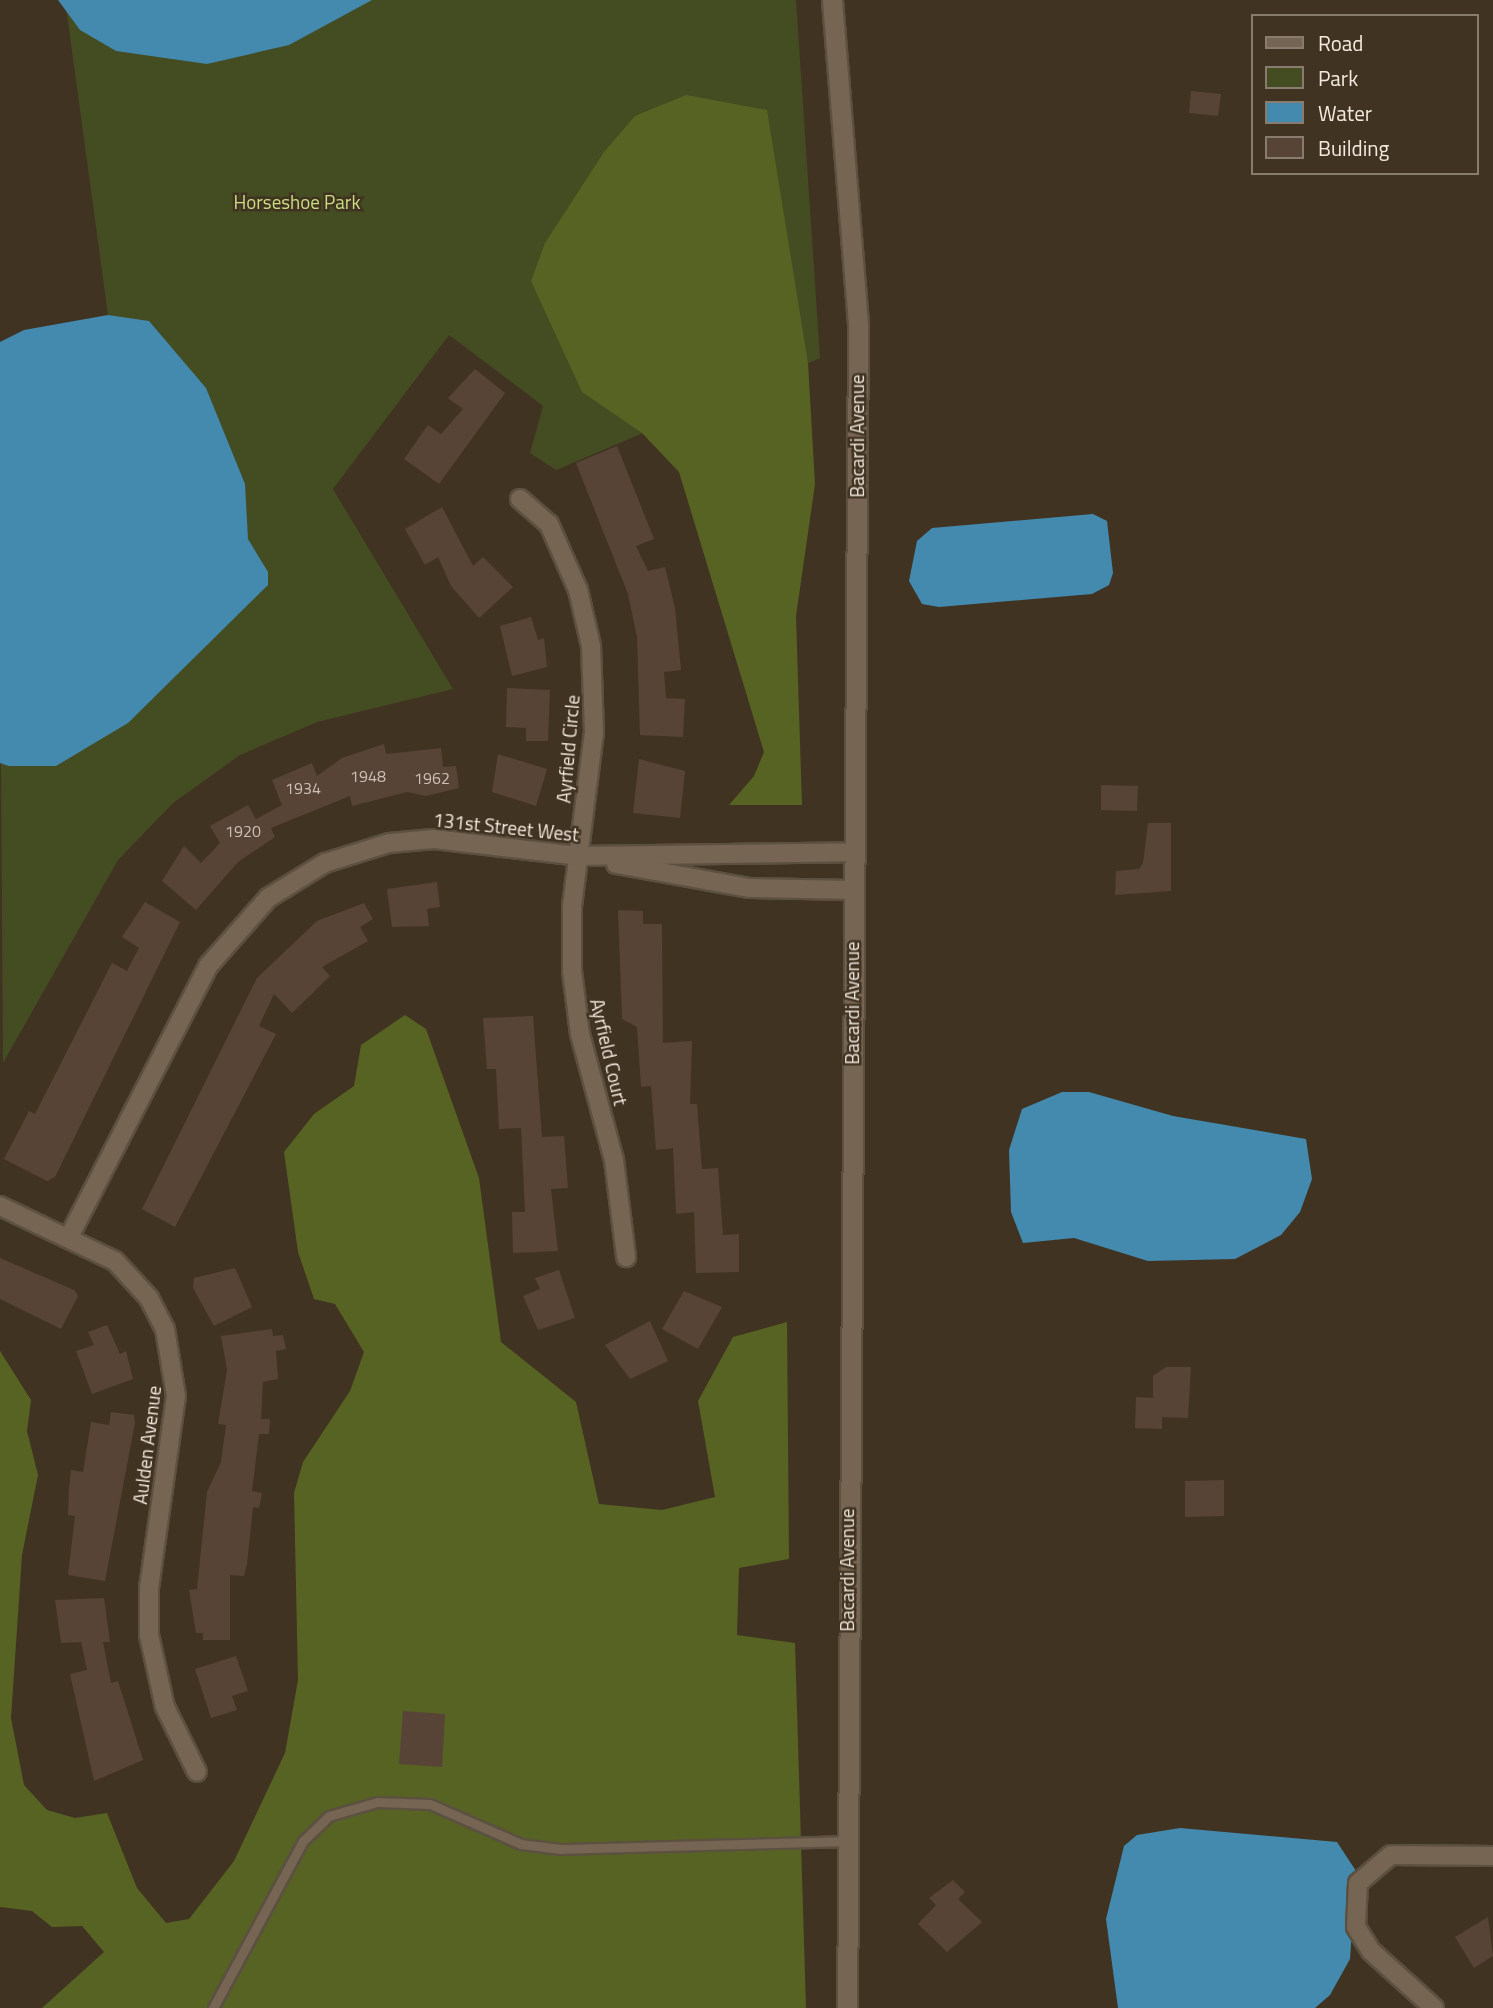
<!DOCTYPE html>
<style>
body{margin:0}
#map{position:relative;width:1493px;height:2008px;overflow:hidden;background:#413322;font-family:"Titillium Web",sans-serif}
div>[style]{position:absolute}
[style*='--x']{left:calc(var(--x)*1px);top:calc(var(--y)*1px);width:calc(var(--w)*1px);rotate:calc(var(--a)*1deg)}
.green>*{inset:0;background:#444c22}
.forest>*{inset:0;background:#566322}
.water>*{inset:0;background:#438aae}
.building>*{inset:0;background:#584337}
.roads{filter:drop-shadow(2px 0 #5c5041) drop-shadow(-2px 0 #5c5041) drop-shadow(0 2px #5c5041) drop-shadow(0 -2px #5c5041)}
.service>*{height:9px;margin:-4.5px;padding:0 4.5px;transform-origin:4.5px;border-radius:4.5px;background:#756552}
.minor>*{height:18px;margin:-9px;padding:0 9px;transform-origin:9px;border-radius:9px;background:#756552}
.tertiary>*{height:19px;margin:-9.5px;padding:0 9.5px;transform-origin:9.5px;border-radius:9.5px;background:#756552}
span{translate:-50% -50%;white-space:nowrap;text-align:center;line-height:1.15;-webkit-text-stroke:5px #413322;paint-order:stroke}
.number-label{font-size:16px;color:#ccc0b5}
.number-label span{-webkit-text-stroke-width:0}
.park-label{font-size:19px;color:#c9dd81}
.street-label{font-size:19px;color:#f3eadf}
.legend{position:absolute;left:1251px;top:14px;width:228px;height:161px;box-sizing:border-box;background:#413322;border:2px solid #887c6e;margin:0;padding:9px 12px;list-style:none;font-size:21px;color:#f3eadf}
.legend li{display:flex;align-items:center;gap:14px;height:35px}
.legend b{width:35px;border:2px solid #887c6e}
</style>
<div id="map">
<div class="green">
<i style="clip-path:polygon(65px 0,796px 0,820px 358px,556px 470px,530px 453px,543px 406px,449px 335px,333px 489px,453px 689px,317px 722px,240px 755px,173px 803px,118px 860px,3px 1063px,0 623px,150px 623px)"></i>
</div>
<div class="forest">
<i style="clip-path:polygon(686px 95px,767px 110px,808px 363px,815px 484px,796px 616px,802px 805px,729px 805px,754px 776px,764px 752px,679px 472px,642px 433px,582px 392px,531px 281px,545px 243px,604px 152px,635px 116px)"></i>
<i style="clip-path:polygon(405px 1015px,426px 1029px,479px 1178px,501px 1342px,576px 1402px,599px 1504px,662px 1510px,715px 1497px,698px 1401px,733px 1337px,787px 1322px,789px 1559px,739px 1568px,737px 1635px,795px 1643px,806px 2008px,42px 2008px,104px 1952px,82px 1926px,52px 1927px,32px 1911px,0 1907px,0 1351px,31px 1400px,27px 1431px,38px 1475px,22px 1555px,11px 1718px,24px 1785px,47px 1810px,75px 1818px,107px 1813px,137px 1888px,166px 1923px,189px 1919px,234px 1861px,285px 1753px,298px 1680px,294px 1493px,303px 1462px,350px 1391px,364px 1352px,335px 1304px,314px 1299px,298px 1252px,284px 1152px,314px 1114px,354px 1086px,361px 1045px)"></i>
</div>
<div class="water">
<i style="clip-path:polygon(58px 0,372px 0,289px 45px,207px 64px,116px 51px,80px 30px)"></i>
<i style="clip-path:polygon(108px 315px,149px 321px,206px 388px,245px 484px,248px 539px,268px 572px,268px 585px,128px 723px,56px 766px,9px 766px,0 763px,0 342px,24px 330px)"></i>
<i style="clip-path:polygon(1093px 514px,1107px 521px,1113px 573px,1109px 585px,1092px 594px,939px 607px,922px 604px,909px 581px,917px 541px,932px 528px)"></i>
<i style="clip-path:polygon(1062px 1092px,1089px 1092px,1173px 1116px,1306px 1139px,1312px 1179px,1300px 1212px,1281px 1235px,1235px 1259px,1148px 1261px,1074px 1238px,1023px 1243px,1011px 1212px,1009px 1150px,1022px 1109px)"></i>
<i style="clip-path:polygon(1180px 1828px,1337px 1842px,1356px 1871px,1350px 1959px,1330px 1995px,1315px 2008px,1118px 2008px,1106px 1919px,1124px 1846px,1137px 1835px)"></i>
</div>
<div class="building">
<i style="clip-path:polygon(1191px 91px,1221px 94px,1218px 116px,1189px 113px)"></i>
<i style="clip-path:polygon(475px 369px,505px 393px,439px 484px,404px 459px,428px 425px,441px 434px,463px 409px,448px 398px)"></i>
<i style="clip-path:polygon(617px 446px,654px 539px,636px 546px,648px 571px,665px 567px,675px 608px,681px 670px,664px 672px,666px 698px,685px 699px,683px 737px,640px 735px,637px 637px,628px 594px,576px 463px)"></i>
<i style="clip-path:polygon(442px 507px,473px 566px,483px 557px,513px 587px,479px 618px,451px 586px,438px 557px,425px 565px,405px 529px)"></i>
<i style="clip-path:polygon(531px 617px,538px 640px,544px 638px,547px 667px,512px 676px,500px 626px)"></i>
<i style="clip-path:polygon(507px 688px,550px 690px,548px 741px,526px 741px,526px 728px,506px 727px)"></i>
<i style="clip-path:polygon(384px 744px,386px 754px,441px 748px,443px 767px,456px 766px,459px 788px,426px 796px,407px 792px,352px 806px,350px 796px,271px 828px,275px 837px,238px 862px,196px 910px,162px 881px,184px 846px,201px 863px,220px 843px,210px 826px,248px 805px,256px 819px,282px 805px,272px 780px,312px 763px,317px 776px,342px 758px)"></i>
<i style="clip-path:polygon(498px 754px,547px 769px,536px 806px,492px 792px)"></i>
<i style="clip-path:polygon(639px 759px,685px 771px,680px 818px,633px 813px)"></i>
<i style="clip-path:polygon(1101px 785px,1138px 786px,1137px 811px,1101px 810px)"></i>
<i style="clip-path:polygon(1148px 823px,1171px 823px,1171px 891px,1115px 895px,1116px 871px,1139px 869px,1143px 863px)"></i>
<i style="clip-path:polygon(437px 882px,440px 907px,427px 909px,429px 926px,392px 927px,387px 889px)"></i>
<i style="clip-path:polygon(145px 902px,180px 922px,55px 1177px,47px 1181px,4px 1159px,29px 1111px,35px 1114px,112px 963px,127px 971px,139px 948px,122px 937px)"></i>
<i style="clip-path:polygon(364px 903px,373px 919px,360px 927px,368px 941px,322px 967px,330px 976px,292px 1013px,274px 994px,259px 1026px,276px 1034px,175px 1227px,142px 1209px,257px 978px,317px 921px)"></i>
<i style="clip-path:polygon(618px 910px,643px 911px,643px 924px,662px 924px,663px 1043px,692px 1041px,690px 1104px,697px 1104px,702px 1169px,718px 1168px,723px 1235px,739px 1234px,739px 1272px,696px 1273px,694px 1212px,676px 1214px,673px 1148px,656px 1150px,651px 1086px,641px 1087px,637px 1027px,622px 1019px)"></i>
<i style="clip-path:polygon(533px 1016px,542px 1137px,564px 1136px,568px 1188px,551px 1189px,558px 1251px,513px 1253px,512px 1212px,525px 1212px,521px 1128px,499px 1129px,496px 1069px,487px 1069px,483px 1018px)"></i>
<i style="clip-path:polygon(0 1258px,74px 1290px,78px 1296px,61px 1329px,0 1299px)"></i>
<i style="clip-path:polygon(235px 1268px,252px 1307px,214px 1326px,193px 1288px,194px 1278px)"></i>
<i style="clip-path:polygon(559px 1270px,575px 1318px,538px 1330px,523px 1296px,540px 1289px,535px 1278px)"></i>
<i style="clip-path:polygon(684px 1291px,722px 1307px,698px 1349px,662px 1329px)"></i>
<i style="clip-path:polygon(650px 1321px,668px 1361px,630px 1379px,605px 1345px)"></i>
<i style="clip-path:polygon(107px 1325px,120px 1354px,126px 1351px,133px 1379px,92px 1394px,76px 1351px,94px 1345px,88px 1332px)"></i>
<i style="clip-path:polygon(272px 1329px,273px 1336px,283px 1335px,286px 1349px,276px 1351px,278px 1379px,263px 1382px,261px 1419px,270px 1419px,269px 1434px,259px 1434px,252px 1491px,262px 1493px,259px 1508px,253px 1507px,247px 1564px,244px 1576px,230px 1575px,230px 1640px,203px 1640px,203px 1633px,196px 1633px,189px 1590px,197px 1589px,207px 1492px,221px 1462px,226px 1425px,218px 1424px,227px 1370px,221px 1336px)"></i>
<i style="clip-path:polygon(1166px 1367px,1191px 1367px,1188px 1418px,1162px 1417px,1162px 1429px,1135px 1428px,1136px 1397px,1153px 1398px,1153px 1376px)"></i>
<i style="clip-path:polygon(111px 1412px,134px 1415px,135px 1423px,105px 1581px,68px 1575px,75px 1516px,68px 1515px,69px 1488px,71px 1470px,83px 1472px,91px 1422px,109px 1425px)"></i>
<i style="clip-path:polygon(1224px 1480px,1224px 1516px,1185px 1517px,1185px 1481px)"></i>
<i style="clip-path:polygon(104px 1598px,110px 1642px,103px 1642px,111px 1683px,118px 1681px,143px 1760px,94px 1781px,70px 1674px,87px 1670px,81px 1642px,61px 1643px,55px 1600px)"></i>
<i style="clip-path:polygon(236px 1656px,248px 1691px,232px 1696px,237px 1710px,211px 1718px,195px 1669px)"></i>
<i style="clip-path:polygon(403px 1711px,445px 1714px,442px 1767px,399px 1764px)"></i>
<i style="clip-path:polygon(953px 1880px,965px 1892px,958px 1899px,982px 1922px,947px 1952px,918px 1924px,936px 1905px,929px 1898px)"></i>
<i style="clip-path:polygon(1488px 1917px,1493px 1956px,1474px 1968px,1455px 1937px)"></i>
</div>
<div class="roads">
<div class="service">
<i style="--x:213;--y:2008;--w:190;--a:-61.7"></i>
<i style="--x:303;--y:1841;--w:36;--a:-44"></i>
<i style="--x:329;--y:1816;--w:50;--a:-16.3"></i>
<i style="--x:377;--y:1802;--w:53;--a:2.2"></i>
<i style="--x:430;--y:1804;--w:99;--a:23.7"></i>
<i style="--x:521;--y:1844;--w:40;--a:7.1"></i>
<i style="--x:561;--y:1849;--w:284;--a:-1.6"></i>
</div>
<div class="minor">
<i style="--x:520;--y:499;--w:38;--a:41"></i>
<i style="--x:549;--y:524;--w:72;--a:66.3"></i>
<i style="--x:578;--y:590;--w:57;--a:76.9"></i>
<i style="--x:591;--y:646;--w:86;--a:88"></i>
<i style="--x:594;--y:732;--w:176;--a:97.2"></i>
<i style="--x:572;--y:907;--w:64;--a:90"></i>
<i style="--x:572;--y:971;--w:64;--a:82.8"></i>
<i style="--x:580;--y:1034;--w:131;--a:74.9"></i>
<i style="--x:614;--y:1160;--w:98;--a:82.9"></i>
<i style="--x:616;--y:864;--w:136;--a:10.2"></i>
<i style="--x:750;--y:888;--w:103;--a:1.1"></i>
<i style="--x:0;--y:1206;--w:127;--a:25.6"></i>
<i style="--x:115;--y:1261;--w:50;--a:47.4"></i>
<i style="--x:149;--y:1298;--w:35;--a:63"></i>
<i style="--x:165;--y:1329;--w:68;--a:80.7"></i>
<i style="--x:176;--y:1396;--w:193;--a:98"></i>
<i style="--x:149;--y:1587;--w:48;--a:90"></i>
<i style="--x:149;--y:1635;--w:74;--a:77.5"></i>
<i style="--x:165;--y:1707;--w:72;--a:63.8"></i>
<i style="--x:70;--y:1235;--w:304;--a:-62.8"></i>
<i style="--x:209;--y:965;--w:89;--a:-48.6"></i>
<i style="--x:268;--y:898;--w:67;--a:-31.6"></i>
<i style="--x:325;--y:863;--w:67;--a:-17.4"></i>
<i style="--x:389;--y:843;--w:45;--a:-5.1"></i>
<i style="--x:434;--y:839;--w:145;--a:6.7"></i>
<i style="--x:578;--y:856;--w:275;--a:-0.8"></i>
<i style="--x:1434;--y:2008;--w:85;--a:-137.9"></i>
<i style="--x:1371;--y:1951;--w:28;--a:-122"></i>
<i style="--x:1356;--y:1927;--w:44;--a:-87.4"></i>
<i style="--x:1358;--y:1883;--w:43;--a:-40.3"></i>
<i style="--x:1391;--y:1855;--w:102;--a:0.6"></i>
</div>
<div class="tertiary">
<i style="--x:832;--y:0;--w:325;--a:85.4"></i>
<i style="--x:858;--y:324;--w:1684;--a:90.37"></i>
</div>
</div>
<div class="number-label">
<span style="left:368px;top:776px">1948</span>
<span style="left:432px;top:778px">1962</span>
<span style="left:303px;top:788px">1934</span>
<span style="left:243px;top:831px">1920</span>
</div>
<div class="park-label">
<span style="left:297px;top:202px">Horseshoe Park</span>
</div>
<div class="street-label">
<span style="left:857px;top:436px;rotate:-90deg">Bacardi Avenue</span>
<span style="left:568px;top:749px;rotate:-85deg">Ayrfield Circle</span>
<span style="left:506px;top:827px;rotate:6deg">131st Street West</span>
<span style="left:852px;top:1003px;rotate:-90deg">Bacardi Avenue</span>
<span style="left:609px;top:1052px;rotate:77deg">Ayrfield Court</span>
<span style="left:147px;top:1445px;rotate:-83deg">Aulden Avenue</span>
<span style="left:847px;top:1570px;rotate:-90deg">Bacardi Avenue</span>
</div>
<ul class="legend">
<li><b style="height:9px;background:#756552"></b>Road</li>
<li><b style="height:19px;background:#444c22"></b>Park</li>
<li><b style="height:19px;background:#438aae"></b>Water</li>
<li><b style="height:19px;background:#584337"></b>Building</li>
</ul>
</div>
